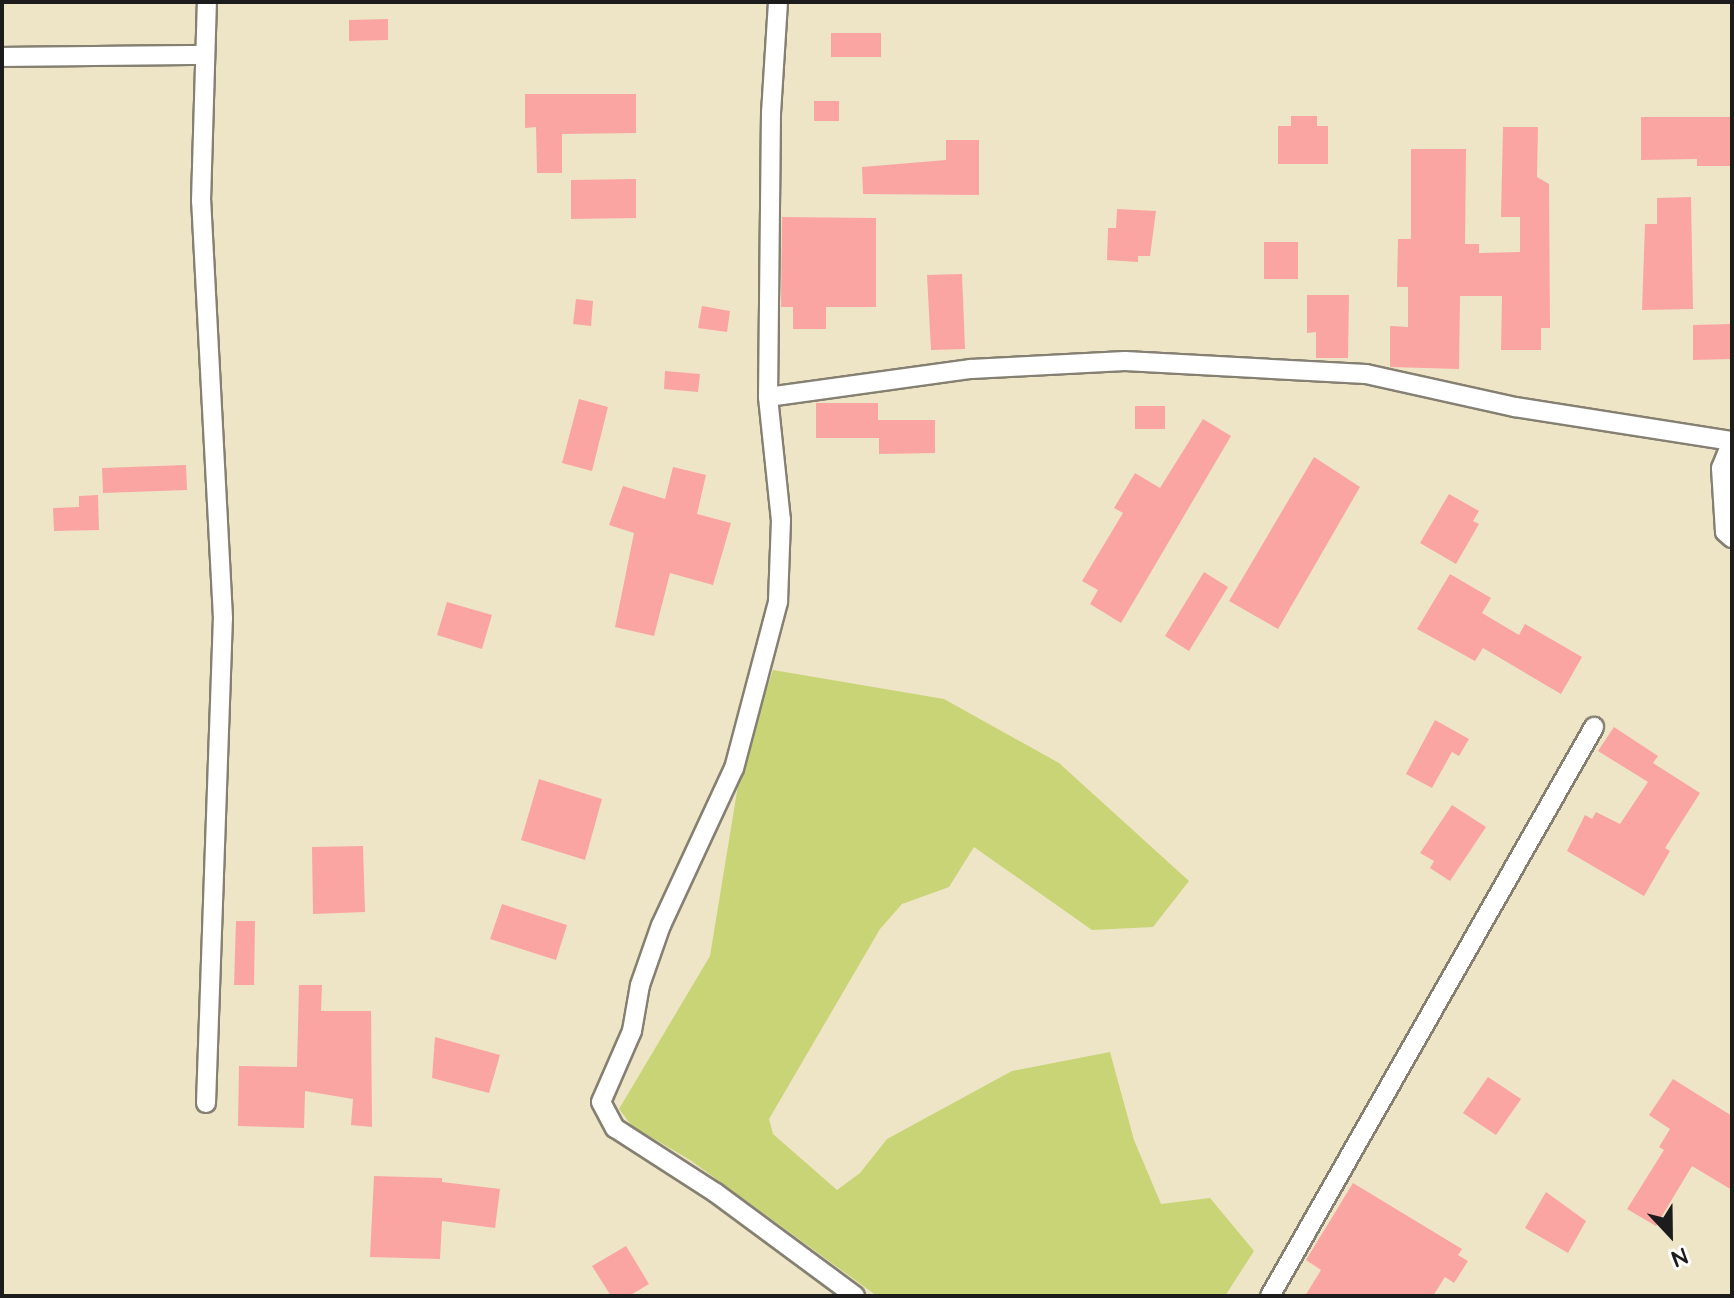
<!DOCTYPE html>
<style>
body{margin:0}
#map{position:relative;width:1734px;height:1298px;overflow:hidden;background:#eee5c7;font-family:"Architects Daughter",sans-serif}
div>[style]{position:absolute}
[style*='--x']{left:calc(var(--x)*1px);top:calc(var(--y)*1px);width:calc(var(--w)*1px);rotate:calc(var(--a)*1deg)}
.green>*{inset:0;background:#c8d475}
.building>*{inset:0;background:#faa5a1}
.roads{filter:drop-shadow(2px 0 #858072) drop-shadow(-2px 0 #858072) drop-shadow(0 2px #858072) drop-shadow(0 -2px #858072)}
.street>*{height:18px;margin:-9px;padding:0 9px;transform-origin:9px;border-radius:9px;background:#fff}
span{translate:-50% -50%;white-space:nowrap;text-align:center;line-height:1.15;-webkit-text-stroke:8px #fdfcf7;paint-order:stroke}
.frame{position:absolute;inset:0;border:4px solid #1c1c1c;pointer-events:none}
.north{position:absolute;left:1630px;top:1194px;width:80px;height:80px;-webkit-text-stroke:6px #fdfcf7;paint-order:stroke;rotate:158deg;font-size:22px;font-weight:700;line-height:32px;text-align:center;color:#1c1c1c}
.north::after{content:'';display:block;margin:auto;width:28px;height:36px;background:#1c1c1c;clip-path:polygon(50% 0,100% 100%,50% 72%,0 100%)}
</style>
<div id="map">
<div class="green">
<i style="clip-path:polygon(773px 670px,944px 699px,1059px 763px,1189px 881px,1153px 927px,1092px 930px,974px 847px,949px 887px,902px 904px,880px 929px,769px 1119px,773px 1134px,837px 1190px,860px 1173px,887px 1139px,1012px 1071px,1110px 1052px,1134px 1140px,1161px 1204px,1210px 1198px,1254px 1251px,1225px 1296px,877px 1296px,690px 1160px,632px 1126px,619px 1109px,710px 956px,741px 767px)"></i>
</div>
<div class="building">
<i style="clip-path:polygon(388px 19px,388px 40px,349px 41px,349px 20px)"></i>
<i style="clip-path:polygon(831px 33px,881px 33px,881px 57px,831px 57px)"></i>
<i style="clip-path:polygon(525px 94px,636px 94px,636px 133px,562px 134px,562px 173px,537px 173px,536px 127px,525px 128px)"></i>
<i style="clip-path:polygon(814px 101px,839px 101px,839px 121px,814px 121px)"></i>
<i style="clip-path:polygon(1291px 116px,1317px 116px,1317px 126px,1328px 126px,1328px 164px,1278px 164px,1278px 126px,1291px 126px)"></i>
<i style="clip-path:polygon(1641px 117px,1732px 117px,1732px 166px,1697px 166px,1697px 159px,1641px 160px)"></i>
<i style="clip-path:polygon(1503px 127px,1538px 127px,1537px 177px,1549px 184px,1550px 328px,1541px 328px,1541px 350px,1501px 350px,1502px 296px,1460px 296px,1459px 369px,1390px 367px,1390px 326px,1408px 327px,1408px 287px,1397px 287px,1398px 239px,1411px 239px,1411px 149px,1466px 149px,1465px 244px,1479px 244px,1479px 253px,1520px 252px,1520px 217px,1501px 217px)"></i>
<i style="clip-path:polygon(946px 140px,979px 140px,979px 195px,863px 194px,862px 167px,946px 160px)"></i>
<i style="clip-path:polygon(636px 179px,636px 218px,571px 219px,571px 180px)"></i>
<i style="clip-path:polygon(1691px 197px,1693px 309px,1642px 310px,1645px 224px,1657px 224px,1657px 198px)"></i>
<i style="clip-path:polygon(1117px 209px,1156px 211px,1150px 256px,1138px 256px,1138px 262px,1107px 260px,1108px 228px,1116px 228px)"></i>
<i style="clip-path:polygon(782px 217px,876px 218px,876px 307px,826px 307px,826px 329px,793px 329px,793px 307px,781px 307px)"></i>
<i style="clip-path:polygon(1264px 242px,1298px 242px,1298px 279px,1264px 279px)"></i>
<i style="clip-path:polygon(962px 274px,965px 349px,931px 350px,927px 275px)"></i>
<i style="clip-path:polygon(1307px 295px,1349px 295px,1348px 358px,1316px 358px,1316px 332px,1307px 333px)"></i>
<i style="clip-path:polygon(576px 299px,593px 301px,591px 326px,573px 324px)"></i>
<i style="clip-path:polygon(702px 306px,730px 311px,727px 332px,698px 328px)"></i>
<i style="clip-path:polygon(1732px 324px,1732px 359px,1693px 360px,1693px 325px)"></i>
<i style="clip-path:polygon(665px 371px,700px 374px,698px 392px,664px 389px)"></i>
<i style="clip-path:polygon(579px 399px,608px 407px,592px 471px,562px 463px)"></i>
<i style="clip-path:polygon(816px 403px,878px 403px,878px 420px,935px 420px,935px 453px,879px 454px,879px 438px,816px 438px)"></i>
<i style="clip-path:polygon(1135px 406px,1165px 406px,1165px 429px,1135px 429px)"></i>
<i style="clip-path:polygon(1203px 419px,1231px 436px,1121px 623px,1090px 604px,1098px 590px,1082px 581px,1123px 513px,1114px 508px,1135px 473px,1160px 488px)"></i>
<i style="clip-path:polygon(1314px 457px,1360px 487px,1278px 629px,1229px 601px)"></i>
<i style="clip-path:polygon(186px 465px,187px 490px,103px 493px,102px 468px)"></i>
<i style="clip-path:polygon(673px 467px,706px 475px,697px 514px,731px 523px,713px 585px,670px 573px,654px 636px,615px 627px,634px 533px,609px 525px,623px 486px,665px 499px)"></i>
<i style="clip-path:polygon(1449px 494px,1479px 511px,1473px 521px,1479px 524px,1456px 564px,1420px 543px)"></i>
<i style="clip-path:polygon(98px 495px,99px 530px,54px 531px,53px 508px,79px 507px,79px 496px)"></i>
<i style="clip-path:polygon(1204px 572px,1228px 587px,1189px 651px,1165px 636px)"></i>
<i style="clip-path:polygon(1450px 574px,1491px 598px,1482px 613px,1519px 635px,1525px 624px,1582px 657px,1561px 694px,1483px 648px,1475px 661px,1417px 629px)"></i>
<i style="clip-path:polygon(447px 602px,492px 615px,482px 649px,437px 635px)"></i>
<i style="clip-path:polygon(1435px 720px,1469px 739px,1459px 756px,1452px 752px,1432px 788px,1406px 774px)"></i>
<i style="clip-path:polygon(1614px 727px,1658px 756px,1653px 763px,1700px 793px,1665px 848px,1670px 851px,1644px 896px,1567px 851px,1585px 815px,1592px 819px,1596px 812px,1620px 824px,1648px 782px,1598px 751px)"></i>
<i style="clip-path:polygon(539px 779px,602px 799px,585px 860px,521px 840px)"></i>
<i style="clip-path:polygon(1452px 805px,1486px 827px,1450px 881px,1430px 868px,1434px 861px,1420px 853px)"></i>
<i style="clip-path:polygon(363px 846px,365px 912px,313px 914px,312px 847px)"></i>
<i style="clip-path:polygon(502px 904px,567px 925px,556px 960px,490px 939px)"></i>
<i style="clip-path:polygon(236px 921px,255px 921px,254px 985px,234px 985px)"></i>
<i style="clip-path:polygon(299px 985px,322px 985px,321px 1011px,371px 1011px,372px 1127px,351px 1125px,353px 1099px,305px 1091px,304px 1128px,238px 1126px,239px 1066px,297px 1067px)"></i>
<i style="clip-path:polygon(435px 1037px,500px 1055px,489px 1093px,432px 1078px)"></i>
<i style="clip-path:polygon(1488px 1077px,1521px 1099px,1496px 1135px,1463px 1113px)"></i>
<i style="clip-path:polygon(1673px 1079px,1732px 1116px,1732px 1190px,1692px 1166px,1656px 1226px,1627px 1209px,1664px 1150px,1659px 1147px,1670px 1129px,1649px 1115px)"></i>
<i style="clip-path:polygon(374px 1176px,442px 1178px,442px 1182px,500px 1189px,495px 1228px,442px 1221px,440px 1259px,370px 1257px)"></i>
<i style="clip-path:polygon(1353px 1183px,1462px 1249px,1458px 1255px,1468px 1261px,1454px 1283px,1445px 1277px,1433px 1296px,1305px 1296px,1321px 1270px,1306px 1260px)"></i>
<i style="clip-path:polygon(1546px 1192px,1586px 1221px,1568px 1253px,1525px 1228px)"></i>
<i style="clip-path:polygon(626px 1246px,649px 1284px,629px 1296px,611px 1296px,592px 1266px)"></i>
</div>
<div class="roads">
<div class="street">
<i style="--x:778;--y:2;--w:110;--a:93.6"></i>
<i style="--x:771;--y:112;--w:285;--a:90.6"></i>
<i style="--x:768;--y:397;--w:124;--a:84"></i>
<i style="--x:781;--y:520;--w:82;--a:92.1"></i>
<i style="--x:778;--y:602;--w:172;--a:104.8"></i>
<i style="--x:734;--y:768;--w:173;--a:114.9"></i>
<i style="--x:661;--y:925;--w:64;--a:109.3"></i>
<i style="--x:640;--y:985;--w:47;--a:99.9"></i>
<i style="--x:632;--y:1031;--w:77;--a:113.6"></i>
<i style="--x:601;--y:1102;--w:30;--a:62"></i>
<i style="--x:615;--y:1128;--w:120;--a:32.8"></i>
<i style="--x:716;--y:1193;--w:173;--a:36.5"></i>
<i style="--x:2;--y:57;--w:203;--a:-0.6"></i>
<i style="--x:768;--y:397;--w:205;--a:-7.9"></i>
<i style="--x:971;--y:369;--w:154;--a:-3"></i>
<i style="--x:1125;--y:361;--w:241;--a:3.1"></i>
<i style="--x:1366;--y:374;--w:153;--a:12.5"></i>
<i style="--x:1515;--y:407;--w:220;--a:8.9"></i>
<i style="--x:1732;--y:441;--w:29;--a:112"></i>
<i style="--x:1721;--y:468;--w:64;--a:86.4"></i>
<i style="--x:1725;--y:532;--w:9;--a:41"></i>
<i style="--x:206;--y:1103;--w:485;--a:-88"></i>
<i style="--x:223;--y:618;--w:418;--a:-93"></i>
<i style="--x:201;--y:201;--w:199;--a:-88.3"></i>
<i style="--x:1270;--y:1296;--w:655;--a:-60.34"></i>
</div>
</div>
<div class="frame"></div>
<div class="north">N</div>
</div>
